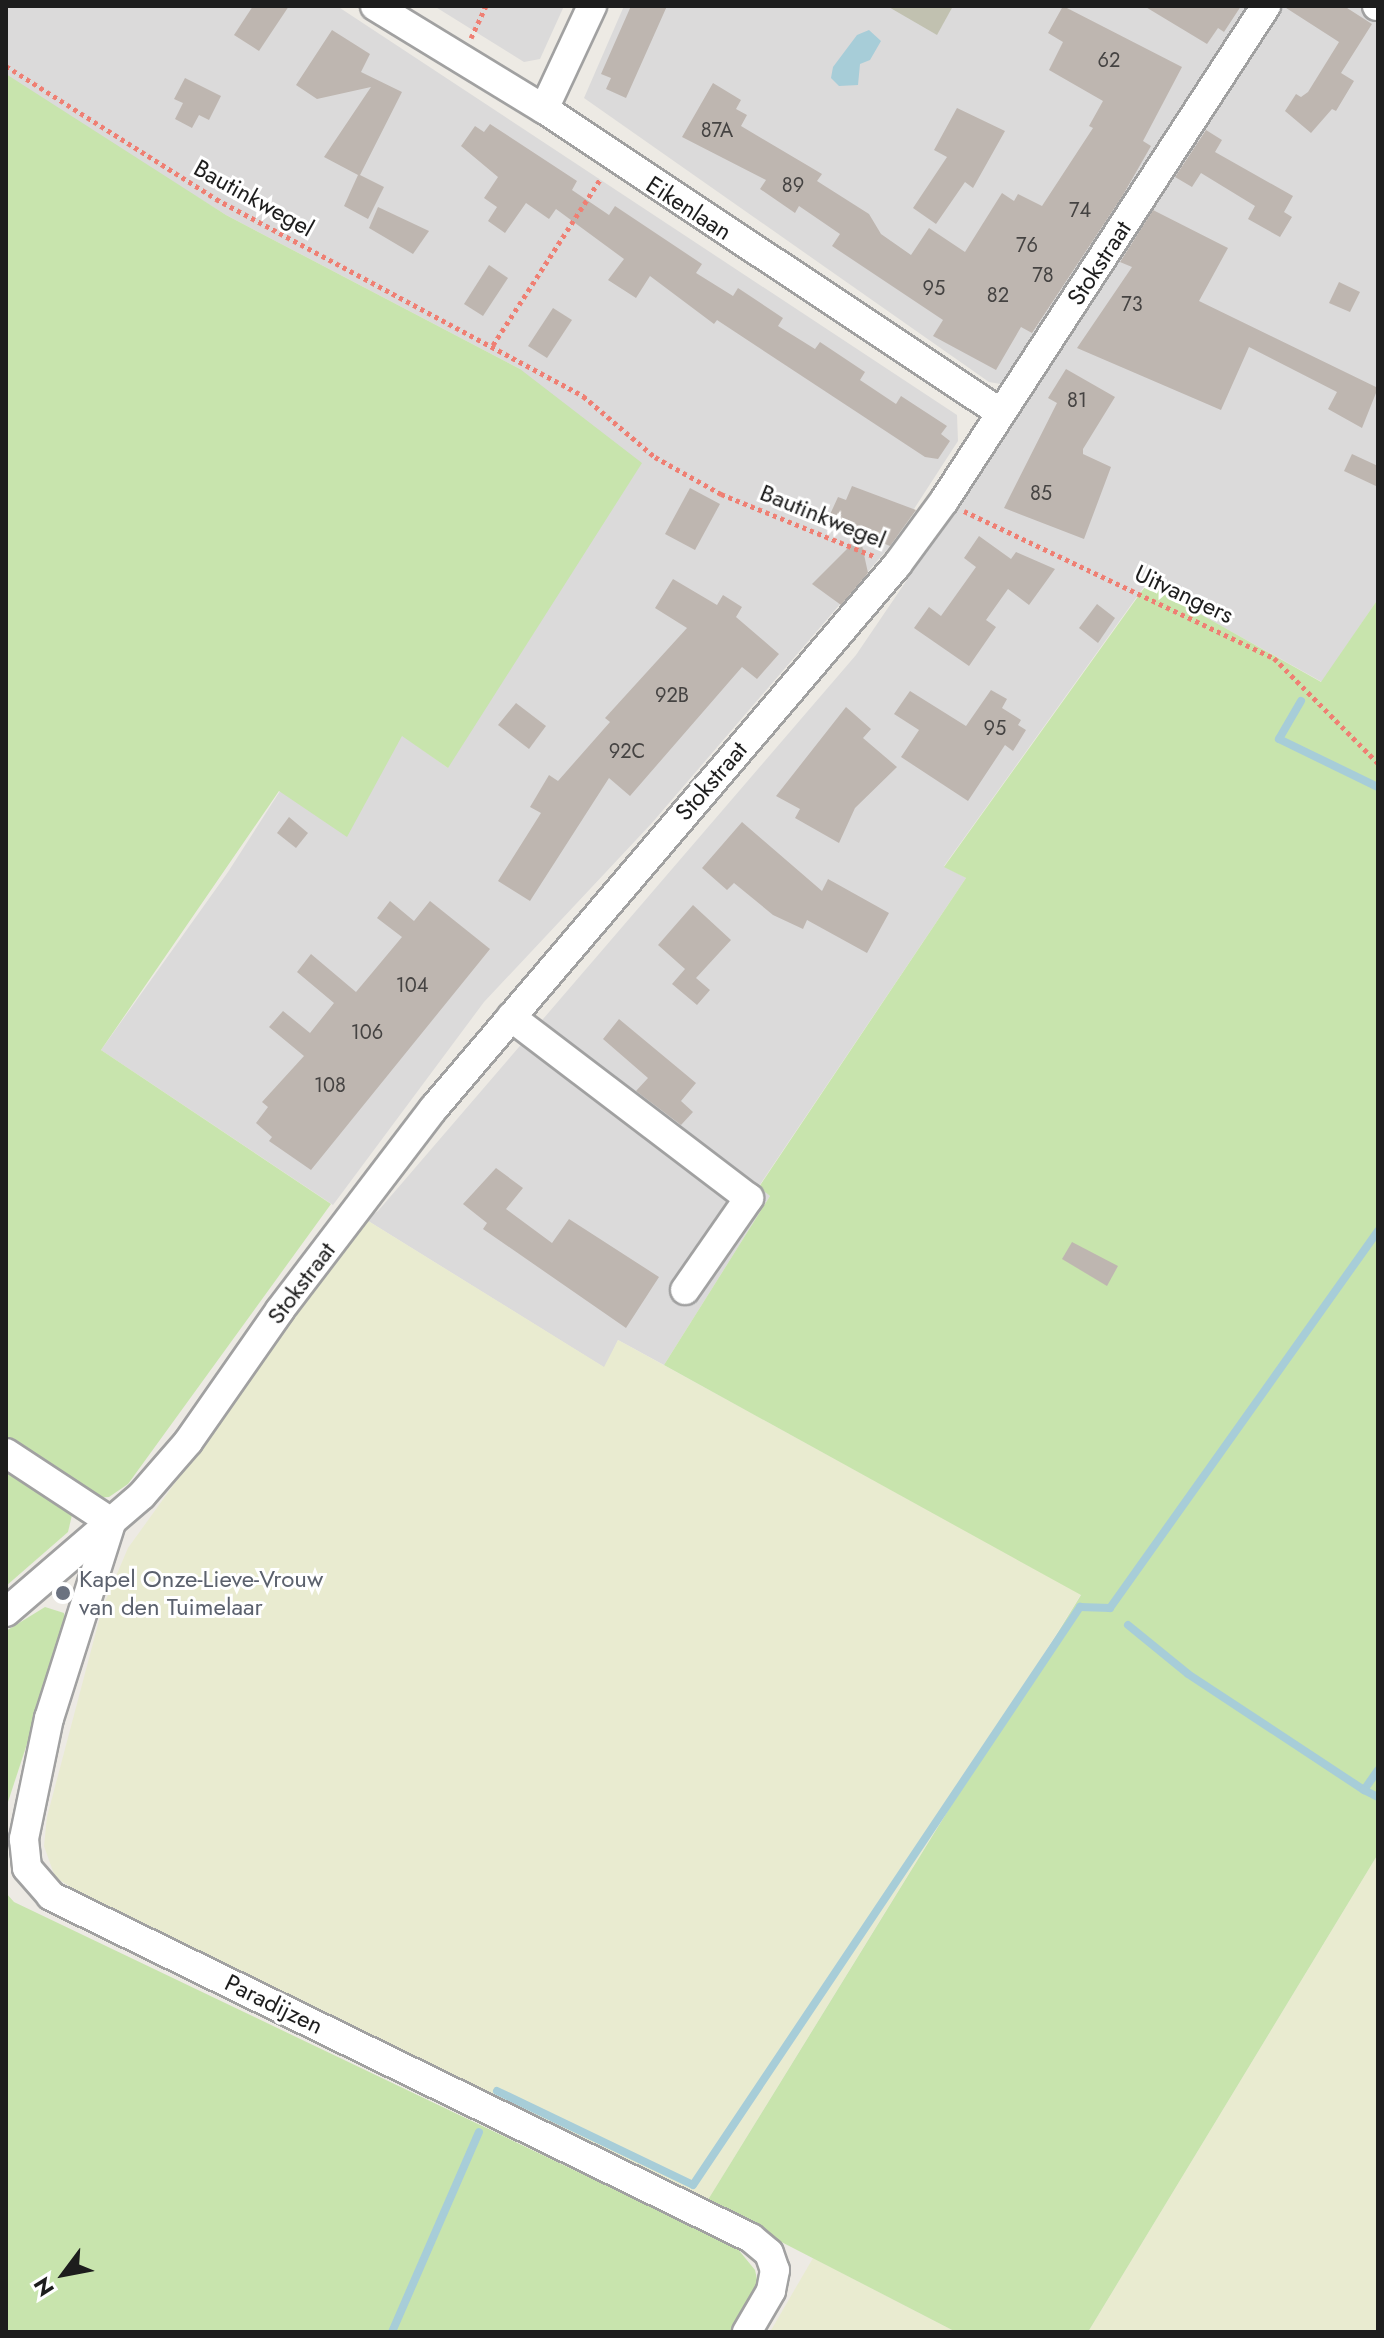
<!DOCTYPE html>
<style>
body{margin:0}
#map{position:relative;width:1384px;height:2338px;overflow:hidden;background:#edeae4;font-family:Jost,sans-serif}
div>[style]{position:absolute}
[style*='--x']{left:calc(var(--x)*1px);top:calc(var(--y)*1px);width:calc(var(--w)*1px);rotate:calc(var(--a)*1deg)}
.residential>*{inset:0;background:#dbdada}
.construction>*{inset:0;background:#c1c1b0}
.farmland>*{inset:0;background:#e9ebd0}
.grass>*{inset:0;background:#c8e4ad}
.water>*{inset:0;background:#a7cdd8}
.stream>*{height:8px;margin:-4px;padding:0 4px;transform-origin:4px;border-radius:4px;background:#a7cdd8}
.building>*{inset:0;background:#beb6b0}
.path>*{height:5px;margin-top:-2.5px;transform-origin:0;background:repeating-linear-gradient(90deg,#ef7f73 0 4px,transparent 0 8px)}
.roads{filter:drop-shadow(2px 0 #a1a1a1) drop-shadow(-2px 0 #a1a1a1) drop-shadow(0 2px #a1a1a1) drop-shadow(0 -2px #a1a1a1)}
.minor>*{height:28px;margin:-14px;padding:0 14px;transform-origin:14px;border-radius:14px;background:#fff}
.dots>*{width:22px;height:22px;translate:-50% -50%;box-sizing:border-box;border:4px solid #fff;border-radius:50%}
span{translate:-50% -50%;white-space:nowrap;text-align:center;line-height:1.15;-webkit-text-stroke:6px #fff;paint-order:stroke}
.number-label{font-size:20px;color:#454342}
.number-label span{-webkit-text-stroke-width:0}
.street-label{font-size:24px;color:#1d1d1d}
.worship-label{font-size:24px;color:#5b616d}
.left{translate:0 -50%;text-align:left}
.frame{position:absolute;inset:0;border:8px solid #1d1d1d;pointer-events:none}
.north{position:absolute;left:24px;top:2234px;width:80px;height:80px;-webkit-text-stroke:6px #fff;paint-order:stroke;rotate:238deg;font-size:22px;font-weight:700;line-height:32px;text-align:center;color:#1d1d1d}
.north::after{content:'';display:block;margin:auto;width:28px;height:36px;background:#1d1d1d;clip-path:polygon(50% 0,100% 100%,50% 72%,0 100%)}
</style>
<div id="map">
<div class="residential">
<i style="clip-path:polygon(6px 6px,337px 6px,957px 415px,958px 441px,890px 546px,651px 824px,484px 1002px,333px 1205px,101px 1050px,228px 872px,280px 791px,402px 735px,448px 768px,520px 369px,226px 215px,28px 92px,6px 74px)"></i>
<i style="clip-path:polygon(434px 6px,564px 6px,540px 59px,524px 62px)"></i>
<i style="clip-path:polygon(624px 6px,1378px 6px,1378px 599px,1322px 682px,1146px 584px,944px 866px,966px 878px,759px 1186px,770px 1196px,664px 1365px,618px 1340px,605px 1368px,365px 1219px,378px 1211px,856px 655px,1036px 390px,989px 382px,584px 98px)"></i>
</div>
<div class="construction">
<i style="clip-path:polygon(887px 6px,953px 6px,937px 35px)"></i>
</div>
<div class="farmland">
<i style="clip-path:polygon(365px 1219px,604px 1367px,618px 1340px,1081px 1594px,706px 2203px,83px 1895px,55px 1877px,44px 1846px,47px 1817px,102px 1609px,128px 1548px)"></i>
<i style="clip-path:polygon(1378px 1854px,1378px 2332px,1088px 2332px)"></i>
<i style="clip-path:polygon(813px 2258px,956px 2332px,770px 2332px)"></i>
</div>
<div class="grass">
<i style="clip-path:polygon(6px 74px,226px 215px,520px 369px,642px 463px,448px 768px,402px 736px,347px 837px,279px 791px,101px 1050px,331px 1204px,128px 1484px,109px 1497px,94px 1498px,6px 1438px)"></i>
<i style="clip-path:polygon(1147px 584px,1321px 682px,1378px 599px,1378px 1854px,1088px 2332px,956px 2332px,706px 2203px,1081px 1595px,664px 1365px,770px 1196px,759px 1187px,966px 878px,944px 867px)"></i>
<i style="clip-path:polygon(6px 1469px,72px 1515px,68px 1532px,6px 1586px)"></i>
<i style="clip-path:polygon(45px 1607px,64px 1613px,66px 1625px,6px 1808px,6px 1631px)"></i>
<i style="clip-path:polygon(6px 1893px,14px 1902px,737px 2248px,755px 2270px,759px 2288px,731px 2332px,6px 2332px)"></i>
</div>
<div class="water">
<i style="clip-path:polygon(869px 30px,881px 41px,870px 60px,860px 64px,858px 85px,839px 86px,831px 78px,833px 67px,857px 35px)"></i>
</div>
<div class="stream">
<i style="--x:1301;--y:701;--w:44;--a:120.1"></i>
<i style="--x:1279;--y:739;--w:110;--a:25.9"></i>
<i style="--x:1128;--y:1625;--w:77;--a:39.2"></i>
<i style="--x:1188;--y:1674;--w:211;--a:33.4"></i>
<i style="--x:1364;--y:1790;--w:24;--a:-55"></i>
<i style="--x:1364;--y:1790;--w:16;--a:27"></i>
<i style="--x:497;--y:2091;--w:217;--a:25.6"></i>
<i style="--x:693;--y:2185;--w:696;--a:-56.2"></i>
<i style="--x:1080;--y:1607;--w:30;--a:2"></i>
<i style="--x:1110;--y:1608;--w:463;--a:-54.6"></i>
<i style="--x:392;--y:2332;--w:218;--a:-66.5"></i>
</div>
<div class="building">
<i style="clip-path:polygon(253px 6px,289px 6px,259px 51px,234px 35px)"></i>
<i style="clip-path:polygon(631px 6px,667px 6px,626px 98px,606px 89px,611px 78px,601px 74px)"></i>
<i style="clip-path:polygon(1063px 6px,1182px 67px,1143px 141px,1151px 146px,1123px 195px,1032px 333px,1021px 327px,996px 370px,933px 336px,943px 320px,832px 246px,840px 234px,799px 206px,795px 213px,760px 189px,766px 180px,682px 137px,713px 83px,741px 100px,736px 109px,747px 115px,741px 126px,822px 174px,817px 181px,869px 214px,881px 234px,911px 255px,929px 228px,965px 252px,1002px 193px,1014px 201px,1018px 194px,1042px 206px,1093px 128px,1089px 126px,1103px 101px,1049px 70px,1063px 42px,1048px 33px)"></i>
<i style="clip-path:polygon(1144px 6px,1241px 6px,1224px 32px,1218px 28px,1207px 44px)"></i>
<i style="clip-path:polygon(1283px 6px,1344px 6px,1372px 24px,1341px 73px,1354px 81px,1336px 111px,1332px 109px,1311px 133px,1285px 111px,1296px 94px,1301px 97px,1308px 92px,1339px 42px)"></i>
<i style="clip-path:polygon(332px 30px,370px 54px,361px 72px,402px 92px,360px 175px,384px 187px,368px 219px,344px 206px,358px 175px,324px 157px,371px 87px,317px 99px,296px 85px)"></i>
<i style="clip-path:polygon(185px 78px,221px 96px,209px 120px,199px 115px,192px 128px,175px 119px,183px 103px,174px 99px)"></i>
<i style="clip-path:polygon(957px 108px,1005px 131px,973px 188px,965px 182px,936px 224px,913px 208px,947px 157px,934px 150px)"></i>
<i style="clip-path:polygon(490px 124px,577px 181px,572px 190px,609px 215px,615px 206px,702px 264px,696px 273px,733px 296px,738px 288px,783px 318px,778px 326px,815px 349px,820px 342px,865px 372px,860px 380px,896px 404px,901px 396px,947px 426px,941px 434px,950px 441px,938px 459px,925px 457px,717px 320px,714px 324px,650px 276px,636px 298px,608px 280px,624px 259px,556px 209px,549px 219px,526px 203px,505px 233px,488px 221px,497px 207px,484px 198px,498px 177px,461px 146px,475px 126px,484px 132px)"></i>
<i style="clip-path:polygon(1206px 130px,1222px 140px,1215px 152px,1293px 196px,1284px 212px,1292px 217px,1280px 237px,1248px 219px,1255px 206px,1201px 173px,1192px 187px,1175px 177px)"></i>
<i style="clip-path:polygon(378px 207px,429px 231px,413px 254px,369px 228px)"></i>
<i style="clip-path:polygon(1153px 210px,1228px 248px,1199px 301px,1378px 388px,1362px 428px,1328px 409px,1337px 392px,1249px 347px,1221px 410px,1077px 348px,1132px 267px,1120px 262px)"></i>
<i style="clip-path:polygon(489px 265px,508px 278px,483px 316px,464px 304px)"></i>
<i style="clip-path:polygon(1339px 282px,1360px 292px,1350px 312px,1329px 303px)"></i>
<i style="clip-path:polygon(553px 308px,572px 320px,547px 358px,528px 346px)"></i>
<i style="clip-path:polygon(1066px 369px,1115px 397px,1083px 449px,1083px 454px,1111px 467px,1084px 539px,1004px 508px,1057px 403px,1048px 398px)"></i>
<i style="clip-path:polygon(1352px 454px,1378px 466px,1378px 487px,1344px 471px)"></i>
<i style="clip-path:polygon(852px 486px,916px 510px,890px 546px,827px 521px,838px 497px,846px 500px)"></i>
<i style="clip-path:polygon(690px 488px,720px 504px,695px 550px,665px 534px)"></i>
<i style="clip-path:polygon(860px 536px,868px 573px,841px 605px,812px 584px)"></i>
<i style="clip-path:polygon(979px 536px,1011px 559px,1016px 552px,1055px 569px,1029px 605px,1008px 589px,986px 620px,996px 627px,969px 666px,914px 628px,929px 607px,941px 616px,976px 567px,964px 558px)"></i>
<i style="clip-path:polygon(673px 579px,717px 605px,723px 595px,742px 607px,736px 617px,779px 654px,757px 679px,742px 667px,630px 796px,609px 778px,530px 901px,498px 881px,541px 813px,530px 807px,549px 775px,558px 781px,610px 722px,605px 718px,687px 628px,655px 608px)"></i>
<i style="clip-path:polygon(1097px 604px,1115px 618px,1098px 643px,1079px 628px)"></i>
<i style="clip-path:polygon(991px 690px,1007px 699px,1002px 708px,1021px 720px,1018px 725px,1026px 730px,1013px 751px,1005px 745px,968px 801px,901px 757px,919px 730px,894px 714px,910px 691px,966px 726px)"></i>
<i style="clip-path:polygon(516px 703px,546px 726px,529px 749px,498px 725px)"></i>
<i style="clip-path:polygon(846px 707px,871px 729px,863px 738px,897px 767px,855px 808px,839px 843px,795px 818px,800px 809px,776px 796px)"></i>
<i style="clip-path:polygon(289px 817px,308px 833px,296px 848px,277px 833px)"></i>
<i style="clip-path:polygon(742px 822px,822px 891px,828px 879px,889px 913px,867px 953px,807px 920px,803px 929px,773px 915px,734px 883px,727px 890px,702px 868px)"></i>
<i style="clip-path:polygon(390px 901px,414px 921px,430px 901px,490px 949px,311px 1170px,269px 1141px,272px 1137px,256px 1123px,268px 1107px,262px 1102px,304px 1056px,269px 1027px,283px 1011px,310px 1033px,334px 1003px,297px 972px,311px 954px,356px 992px,402px 937px,377px 918px)"></i>
<i style="clip-path:polygon(693px 905px,731px 940px,696px 978px,710px 990px,697px 1005px,672px 984px,685px 969px,658px 945px)"></i>
<i style="clip-path:polygon(619px 1019px,696px 1083px,681px 1101px,693px 1112px,681px 1125px,636px 1091px,648px 1078px,603px 1039px)"></i>
<i style="clip-path:polygon(496px 1168px,523px 1188px,506px 1209px,552px 1243px,569px 1219px,659px 1277px,626px 1328px,483px 1229px,487px 1223px,463px 1204px)"></i>
<i style="clip-path:polygon(1072px 1242px,1118px 1266px,1107px 1286px,1062px 1259px)"></i>
</div>
<div class="path">
<i style="--x:471;--y:38;--w:35;--a:-65"></i>
<i style="--x:6;--y:66;--w:249;--a:32.3"></i>
<i style="--x:216;--y:199;--w:417;--a:28.2"></i>
<i style="--x:583;--y:396;--w:94;--a:40.3"></i>
<i style="--x:655;--y:457;--w:76;--a:29.3"></i>
<i style="--x:721;--y:494;--w:165;--a:22.1"></i>
<i style="--x:493;--y:345;--w:199;--a:-57.1"></i>
<i style="--x:964;--y:511;--w:343;--a:25.4"></i>
<i style="--x:1274;--y:658;--w:148;--a:45.3"></i>
</div>
<div class="roads">
<div class="minor">
<i style="--x:375;--y:6;--w:198;--a:31.4"></i>
<i style="--x:544;--y:109;--w:549;--a:33.63"></i>
<i style="--x:1377;--y:6;--w:1;--a:0"></i>
<i style="--x:544;--y:109;--w:114;--a:-65"></i>
<i style="--x:511;--y:1017;--w:299;--a:37.3"></i>
<i style="--x:749;--y:1198;--w:112;--a:124.8"></i>
<i style="--x:6;--y:1453;--w:126;--a:33.3"></i>
<i style="--x:111;--y:1523;--w:205;--a:107.6"></i>
<i style="--x:49;--y:1718;--w:124;--a:101.7"></i>
<i style="--x:24;--y:1839;--w:29;--a:84"></i>
<i style="--x:27;--y:1868;--w:37;--a:49"></i>
<i style="--x:51;--y:1896;--w:779;--a:26.04"></i>
<i style="--x:751;--y:2238;--w:23;--a:40"></i>
<i style="--x:769;--y:2253;--w:18;--a:71"></i>
<i style="--x:775;--y:2270;--w:21;--a:101"></i>
<i style="--x:771;--y:2291;--w:48;--a:120.3"></i>
<i style="--x:6;--y:1612;--w:179;--a:-40.7"></i>
<i style="--x:142;--y:1495;--w:70;--a:-49"></i>
<i style="--x:188;--y:1442;--w:161;--a:-55.1"></i>
<i style="--x:280;--y:1310;--w:254;--a:-52.7"></i>
<i style="--x:434;--y:1108;--w:714;--a:-49.55"></i>
<i style="--x:897;--y:565;--w:79;--a:-53.7"></i>
<i style="--x:944;--y:501;--w:591;--a:-56.96"></i>
</div>
</div>
<div class="dots">
<i style="left:63px;top:1593px;background:#6b7280"></i>
</div>
<div class="number-label">
<span style="left:1109px;top:60px">62</span>
<span style="left:717px;top:130px">87A</span>
<span style="left:793px;top:185px">89</span>
<span style="left:1080px;top:210px">74</span>
<span style="left:1027px;top:245px">76</span>
<span style="left:1043px;top:275px">78</span>
<span style="left:934px;top:288px">95</span>
<span style="left:998px;top:295px">82</span>
<span style="left:1132px;top:304px">73</span>
<span style="left:1077px;top:400px">81</span>
<span style="left:1041px;top:493px">85</span>
<span style="left:672px;top:695px">92B</span>
<span style="left:995px;top:728px">95</span>
<span style="left:627px;top:751px">92C</span>
<span style="left:412px;top:985px">104</span>
<span style="left:367px;top:1032px">106</span>
<span style="left:330px;top:1085px">108</span>
</div>
<div class="street-label">
<span style="left:254px;top:198px;rotate:29deg">Bautinkwegel</span>
<span style="left:689px;top:208px;rotate:33deg">Eikenlaan</span>
<span style="left:1099px;top:263px;rotate:-57deg">Stokstraat</span>
<span style="left:823px;top:516px;rotate:22deg">Bautinkwegel</span>
<span style="left:1184px;top:594px;rotate:25deg">Uitvangers</span>
<span style="left:711px;top:781px;rotate:-49deg">Stokstraat</span>
<span style="left:301px;top:1283px;rotate:-53deg">Stokstraat</span>
<span style="left:274px;top:2004px;rotate:26deg">Paradijzen</span>
</div>
<div class="worship-label">
<span class="left" style="left:79px;top:1593px">Kapel Onze-Lieve-Vrouw<br>van den Tuimelaar</span>
</div>
<div class="frame"></div>
<div class="north">N</div>
</div>
